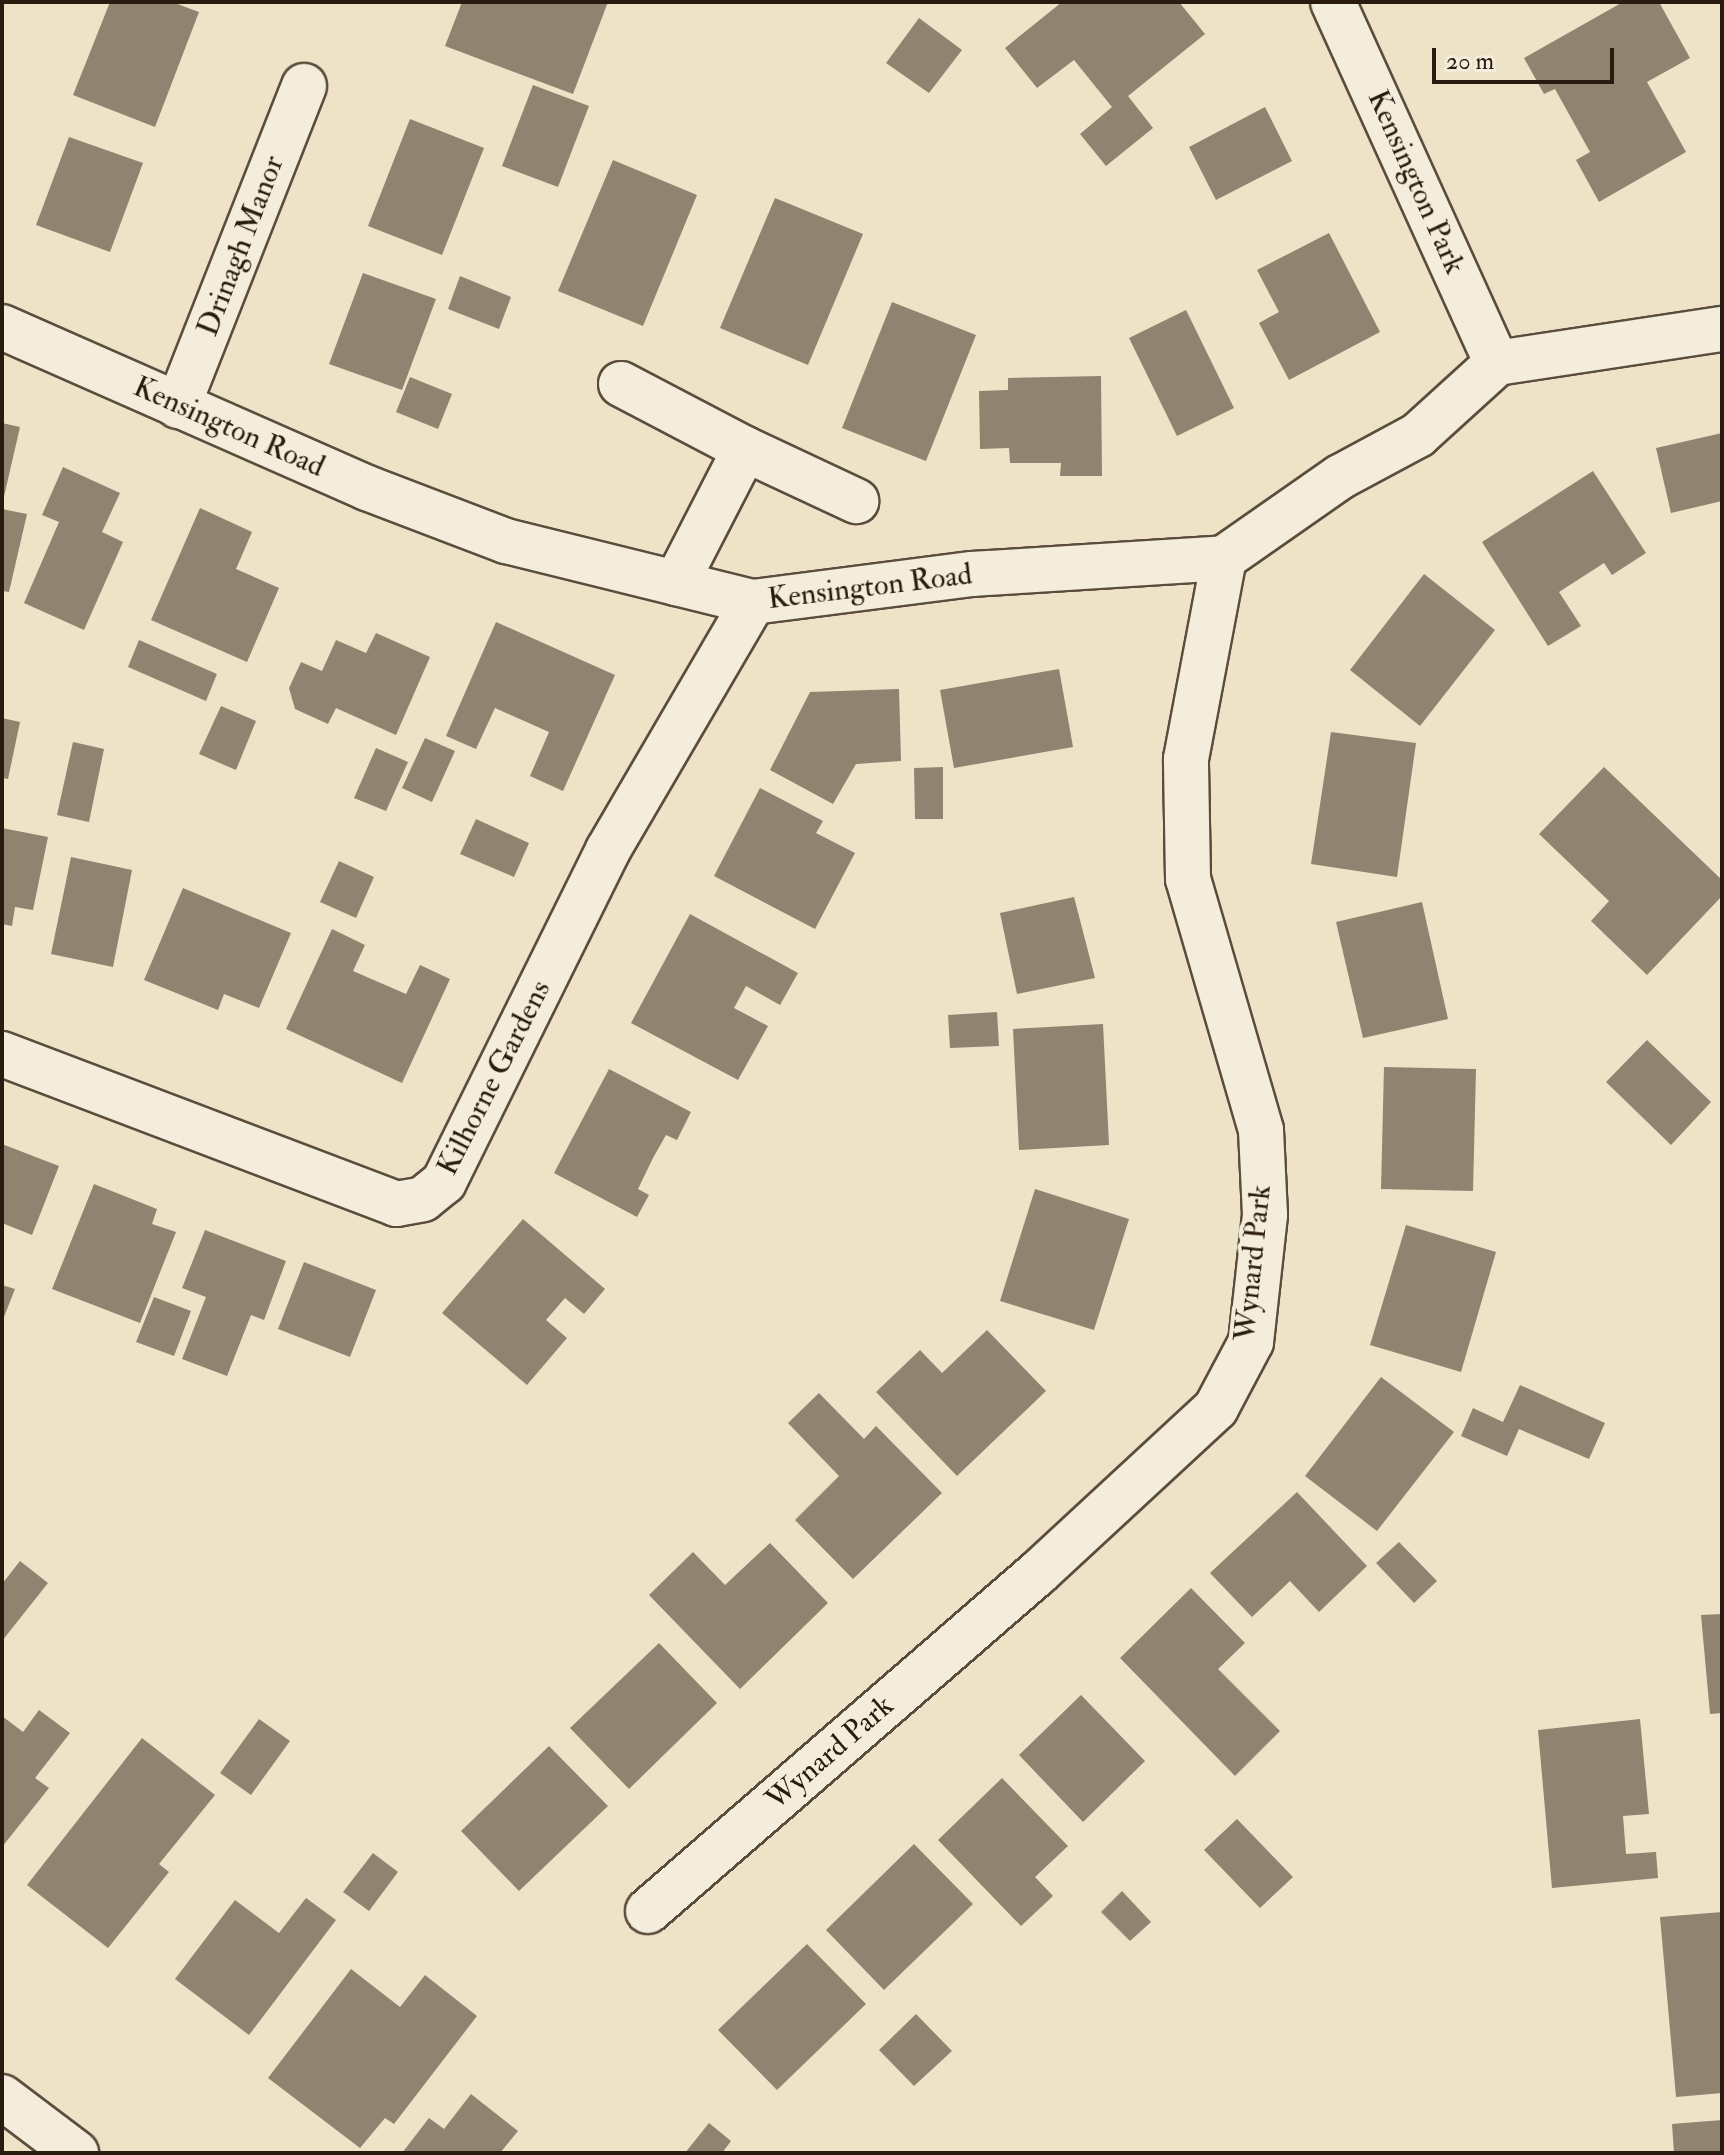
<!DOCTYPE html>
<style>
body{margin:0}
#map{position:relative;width:1724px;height:2155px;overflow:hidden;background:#efe3c7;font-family:"IM FELL Double Pica",serif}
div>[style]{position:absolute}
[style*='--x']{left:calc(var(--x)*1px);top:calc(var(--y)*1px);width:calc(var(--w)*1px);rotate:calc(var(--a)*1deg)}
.building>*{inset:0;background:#908370}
.roads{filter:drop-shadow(2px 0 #5b4d3e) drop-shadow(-2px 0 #5b4d3e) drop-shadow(0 2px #5b4d3e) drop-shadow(0 -2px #5b4d3e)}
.street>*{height:44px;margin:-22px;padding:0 22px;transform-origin:22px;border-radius:22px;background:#f5eddb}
span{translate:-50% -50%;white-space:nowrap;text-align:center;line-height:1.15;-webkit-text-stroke:8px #f5eddb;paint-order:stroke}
.street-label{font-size:30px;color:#2a1b11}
.frame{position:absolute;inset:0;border:4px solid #2a1b11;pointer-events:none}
.scale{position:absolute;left:1432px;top:48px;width:182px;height:36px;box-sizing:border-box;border:4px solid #2a1b11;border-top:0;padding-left:10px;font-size:24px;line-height:28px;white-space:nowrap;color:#2a1b11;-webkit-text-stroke:6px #f5eddb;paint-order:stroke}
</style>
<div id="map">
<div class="building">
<i style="clip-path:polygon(110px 2px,172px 2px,199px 12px,155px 127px,73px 95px)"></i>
<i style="clip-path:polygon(462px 2px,608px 2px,573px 94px,445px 46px)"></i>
<i style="clip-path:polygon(1062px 2px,1179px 2px,1205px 34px,1128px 96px,1153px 128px,1106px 166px,1080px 134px,1112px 107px,1074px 60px,1037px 88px,1005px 48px)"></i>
<i style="clip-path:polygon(1623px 2px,1659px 2px,1690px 58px,1647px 82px,1686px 152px,1599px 202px,1576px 160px,1590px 152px,1555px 89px,1544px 94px,1524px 58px)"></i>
<i style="clip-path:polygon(919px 18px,962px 50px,929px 93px,886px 63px)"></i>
<i style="clip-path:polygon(533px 85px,589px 106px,558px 187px,502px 166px)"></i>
<i style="clip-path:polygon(1265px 107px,1292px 161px,1216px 200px,1189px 147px)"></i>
<i style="clip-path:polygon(410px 119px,484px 148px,442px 255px,368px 226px)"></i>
<i style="clip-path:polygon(69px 137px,143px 163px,110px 252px,36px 225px)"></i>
<i style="clip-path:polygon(613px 160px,697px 195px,643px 326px,558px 291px)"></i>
<i style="clip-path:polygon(775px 198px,863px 234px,808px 365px,720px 328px)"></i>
<i style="clip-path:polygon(1329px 233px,1380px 332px,1289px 380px,1259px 323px,1279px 312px,1257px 270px)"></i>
<i style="clip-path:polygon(363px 273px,436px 299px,402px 390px,329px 364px)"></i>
<i style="clip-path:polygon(460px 276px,511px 297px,499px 329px,448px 309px)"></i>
<i style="clip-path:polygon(892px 302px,976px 335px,926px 461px,842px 428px)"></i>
<i style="clip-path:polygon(1186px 310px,1234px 408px,1177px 436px,1129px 338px)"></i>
<i style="clip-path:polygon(1101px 376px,1102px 476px,1060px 476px,1061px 463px,1010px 463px,1009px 448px,980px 449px,979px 391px,1008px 390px,1008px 378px)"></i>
<i style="clip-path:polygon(410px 377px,452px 394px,438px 429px,396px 412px)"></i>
<i style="clip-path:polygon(2px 423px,20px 427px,3px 501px,2px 501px)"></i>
<i style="clip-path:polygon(1722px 433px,1722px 501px,1671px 513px,1656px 448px)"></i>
<i style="clip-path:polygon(63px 467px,120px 493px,102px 532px,123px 542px,84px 630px,24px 603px,59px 522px,42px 515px)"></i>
<i style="clip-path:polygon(1593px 471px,1646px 553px,1612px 575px,1604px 563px,1559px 592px,1581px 626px,1548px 646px,1482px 542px)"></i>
<i style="clip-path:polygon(200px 508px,252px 532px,236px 569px,279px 588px,247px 662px,151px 620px)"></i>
<i style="clip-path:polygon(2px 509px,27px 514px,9px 592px,2px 591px)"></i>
<i style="clip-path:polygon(1424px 574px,1495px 630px,1420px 726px,1350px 670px)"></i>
<i style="clip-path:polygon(496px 622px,615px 675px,563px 791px,530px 776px,549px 732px,495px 708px,476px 749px,446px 736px)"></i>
<i style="clip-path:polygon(376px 633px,430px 657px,396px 735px,336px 708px,328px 724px,295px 709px,289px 688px,301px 662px,322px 671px,336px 640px,366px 653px)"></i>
<i style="clip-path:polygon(139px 640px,217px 674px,206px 701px,128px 667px)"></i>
<i style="clip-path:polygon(1059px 669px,1073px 747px,954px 768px,940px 690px)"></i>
<i style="clip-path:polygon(899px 689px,901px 761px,856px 764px,833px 804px,770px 770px,810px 692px)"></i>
<i style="clip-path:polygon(221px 706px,256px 721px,236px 770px,199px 754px)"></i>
<i style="clip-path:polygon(2px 718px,20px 722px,8px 779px,2px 778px)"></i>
<i style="clip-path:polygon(1331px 732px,1416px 743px,1397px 877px,1311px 864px)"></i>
<i style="clip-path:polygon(425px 738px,455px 751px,432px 802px,402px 788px)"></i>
<i style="clip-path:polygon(73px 742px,104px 749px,89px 822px,57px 815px)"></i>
<i style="clip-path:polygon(376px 748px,408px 762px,386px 811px,354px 798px)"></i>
<i style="clip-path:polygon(943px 767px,943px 819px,915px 819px,914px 768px)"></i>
<i style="clip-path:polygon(1604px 767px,1722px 880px,1722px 896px,1647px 975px,1591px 921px,1609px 901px,1539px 834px)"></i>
<i style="clip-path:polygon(760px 788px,823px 821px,816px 833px,855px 853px,815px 929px,714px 876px)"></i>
<i style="clip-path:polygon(476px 819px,529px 843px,514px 877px,460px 854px)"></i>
<i style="clip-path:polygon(2px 828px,48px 837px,33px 910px,15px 907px,12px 926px,2px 924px)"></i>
<i style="clip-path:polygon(71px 857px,132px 870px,113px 967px,51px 954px)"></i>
<i style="clip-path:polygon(339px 861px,374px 877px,356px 918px,320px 902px)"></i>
<i style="clip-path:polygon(183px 888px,291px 933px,259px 1008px,224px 994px,218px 1010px,144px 980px)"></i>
<i style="clip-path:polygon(1074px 897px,1095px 978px,1017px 994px,1000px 913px)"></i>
<i style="clip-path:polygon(1422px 902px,1448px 1019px,1363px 1038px,1336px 922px)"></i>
<i style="clip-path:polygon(690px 914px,798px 973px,780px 1005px,746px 986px,734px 1008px,768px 1026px,738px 1080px,631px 1023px)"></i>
<i style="clip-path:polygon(332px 929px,365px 945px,353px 971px,406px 994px,420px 965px,450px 979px,402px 1083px,286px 1029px)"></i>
<i style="clip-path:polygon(997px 1012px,999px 1046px,950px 1048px,948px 1015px)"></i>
<i style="clip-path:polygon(1103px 1024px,1109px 1145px,1019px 1150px,1013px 1029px)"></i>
<i style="clip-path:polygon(1647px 1040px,1711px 1102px,1671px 1145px,1606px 1082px)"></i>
<i style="clip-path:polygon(1384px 1067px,1476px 1069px,1473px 1191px,1381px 1189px)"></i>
<i style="clip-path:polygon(609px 1069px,691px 1112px,677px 1140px,666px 1135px,653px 1158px,638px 1189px,649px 1195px,637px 1217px,554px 1173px)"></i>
<i style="clip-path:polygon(2px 1144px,59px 1166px,32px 1235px,2px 1223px)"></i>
<i style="clip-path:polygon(94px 1184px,157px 1209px,152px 1224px,176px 1232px,140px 1323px,52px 1289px)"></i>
<i style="clip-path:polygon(1035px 1189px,1129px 1219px,1094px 1330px,1000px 1301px)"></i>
<i style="clip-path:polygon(523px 1219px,605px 1289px,584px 1314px,565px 1298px,546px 1320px,567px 1338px,527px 1385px,442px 1313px)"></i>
<i style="clip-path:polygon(1406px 1225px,1496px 1252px,1461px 1372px,1370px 1345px)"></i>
<i style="clip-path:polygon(205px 1230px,286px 1261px,264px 1320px,251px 1315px,227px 1376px,182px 1359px,206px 1297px,182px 1288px)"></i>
<i style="clip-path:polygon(304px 1262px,376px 1290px,350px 1357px,278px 1329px)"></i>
<i style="clip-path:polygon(2px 1285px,15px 1289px,2px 1322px)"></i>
<i style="clip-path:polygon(154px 1297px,191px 1311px,174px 1356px,136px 1342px)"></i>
<i style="clip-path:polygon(987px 1330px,1046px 1391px,957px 1476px,876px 1392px,920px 1350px,942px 1373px)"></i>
<i style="clip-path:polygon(1381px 1377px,1454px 1432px,1377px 1531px,1305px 1476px)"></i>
<i style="clip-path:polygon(1520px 1385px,1605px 1423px,1589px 1459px,1519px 1429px,1507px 1456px,1461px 1436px,1473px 1408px,1503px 1422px)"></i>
<i style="clip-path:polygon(819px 1393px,864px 1439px,876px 1426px,942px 1493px,853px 1579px,795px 1520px,839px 1476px,788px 1423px)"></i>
<i style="clip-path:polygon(1297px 1492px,1367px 1566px,1319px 1612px,1290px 1581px,1252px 1617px,1210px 1573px)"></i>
<i style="clip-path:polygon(1399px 1542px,1437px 1581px,1414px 1603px,1376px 1563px)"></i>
<i style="clip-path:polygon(770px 1543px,828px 1603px,740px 1689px,649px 1595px,693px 1552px,725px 1585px)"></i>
<i style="clip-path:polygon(20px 1561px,48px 1583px,2px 1641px,2px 1584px)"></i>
<i style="clip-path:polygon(1191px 1588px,1245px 1643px,1218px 1669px,1280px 1731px,1235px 1776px,1120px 1658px)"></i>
<i style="clip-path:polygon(1722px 1614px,1722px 1713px,1710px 1714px,1701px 1615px)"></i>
<i style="clip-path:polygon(659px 1643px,717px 1703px,629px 1789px,570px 1728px)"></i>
<i style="clip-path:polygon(1081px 1695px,1145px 1761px,1083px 1822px,1019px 1755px)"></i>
<i style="clip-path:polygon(39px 1710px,70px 1733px,35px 1778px,49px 1788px,2px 1847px,2px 1716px,23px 1732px)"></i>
<i style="clip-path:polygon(259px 1719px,290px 1741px,251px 1795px,220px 1773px)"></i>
<i style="clip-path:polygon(1640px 1719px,1649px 1814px,1623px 1816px,1626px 1854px,1656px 1852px,1658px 1878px,1552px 1888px,1538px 1730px)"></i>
<i style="clip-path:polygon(142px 1738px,215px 1795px,159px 1864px,169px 1872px,108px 1948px,27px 1885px)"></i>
<i style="clip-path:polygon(549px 1746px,608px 1806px,519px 1891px,461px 1831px)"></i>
<i style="clip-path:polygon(1002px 1778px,1068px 1846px,1035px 1877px,1053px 1896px,1021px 1926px,938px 1840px)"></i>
<i style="clip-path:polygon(1237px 1819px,1293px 1877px,1260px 1908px,1204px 1850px)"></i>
<i style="clip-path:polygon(914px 1844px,973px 1904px,884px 1990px,826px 1930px)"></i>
<i style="clip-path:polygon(373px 1853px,398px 1872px,369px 1911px,343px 1892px)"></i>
<i style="clip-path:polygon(1122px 1891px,1151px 1922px,1130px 1941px,1101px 1912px)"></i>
<i style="clip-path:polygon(306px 1898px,336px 1920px,249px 2035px,175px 1979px,235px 1900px,279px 1933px)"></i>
<i style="clip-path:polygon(1722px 1912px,1722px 2093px,1676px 2097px,1660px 1917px)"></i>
<i style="clip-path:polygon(807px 1944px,866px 2004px,777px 2090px,718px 2030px)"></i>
<i style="clip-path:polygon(351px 1969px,400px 2007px,425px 1975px,477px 2016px,394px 2124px,385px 2118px,360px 2148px,268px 2078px)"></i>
<i style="clip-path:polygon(916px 2014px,952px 2051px,914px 2086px,879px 2050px)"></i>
<i style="clip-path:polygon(471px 2094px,518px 2131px,500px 2153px,402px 2153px,429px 2118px,444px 2129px)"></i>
<i style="clip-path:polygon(1722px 2120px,1722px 2153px,1674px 2153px,1672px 2124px)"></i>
<i style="clip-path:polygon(709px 2123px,731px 2141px,722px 2153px,685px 2153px)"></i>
</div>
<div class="roads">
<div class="street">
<i style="--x:1333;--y:2;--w:397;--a:65.6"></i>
<i style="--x:2;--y:327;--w:399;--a:23.8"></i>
<i style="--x:367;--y:488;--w:149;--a:20.9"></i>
<i style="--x:506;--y:541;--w:254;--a:13.9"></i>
<i style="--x:753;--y:602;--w:221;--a:-7.3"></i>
<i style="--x:972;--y:574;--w:253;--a:-3.6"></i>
<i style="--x:1224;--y:558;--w:141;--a:-34.9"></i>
<i style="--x:1340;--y:477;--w:89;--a:-28.3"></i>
<i style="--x:1418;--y:435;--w:107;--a:-42.3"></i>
<i style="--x:1497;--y:363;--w:228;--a:-8.6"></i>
<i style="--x:621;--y:384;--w:140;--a:27.7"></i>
<i style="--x:745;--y:449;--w:151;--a:117.2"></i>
<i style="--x:178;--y:406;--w:344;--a:-68.5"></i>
<i style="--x:745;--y:449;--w:123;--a:25.1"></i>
<i style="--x:2;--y:1054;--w:422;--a:20.8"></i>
<i style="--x:396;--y:1204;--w:27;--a:-10"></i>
<i style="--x:423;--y:1199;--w:27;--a:-39"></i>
<i style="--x:444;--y:1182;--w:370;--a:-63.7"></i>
<i style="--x:608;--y:850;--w:287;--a:-59.7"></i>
<i style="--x:648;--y:1911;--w:517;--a:-40.93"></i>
<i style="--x:1039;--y:1572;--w:241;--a:-42.8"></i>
<i style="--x:1216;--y:1408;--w:75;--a:-62.1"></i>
<i style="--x:1251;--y:1342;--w:128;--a:-83.7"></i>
<i style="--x:1265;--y:1215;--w:85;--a:-92.7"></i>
<i style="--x:1261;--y:1130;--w:261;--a:-106.2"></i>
<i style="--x:1188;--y:879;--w:120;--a:-91"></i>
<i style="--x:1186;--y:759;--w:205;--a:-79.3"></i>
<i style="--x:2;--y:2097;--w:93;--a:37.1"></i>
</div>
</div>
<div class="street-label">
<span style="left:1416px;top:182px;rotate:66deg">Kensington Park</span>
<span style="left:241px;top:246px;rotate:-69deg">Drinagh Manor</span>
<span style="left:229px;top:427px;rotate:24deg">Kensington Road</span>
<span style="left:870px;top:587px;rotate:-7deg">Kensington Road</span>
<span style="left:494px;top:1078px;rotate:-63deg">Kilhorne Gardens</span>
<span style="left:1253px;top:1263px;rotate:-84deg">Wynard Park</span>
<span style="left:830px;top:1753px;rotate:-41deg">Wynard Park</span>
</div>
<div class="frame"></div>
<div class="scale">20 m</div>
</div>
